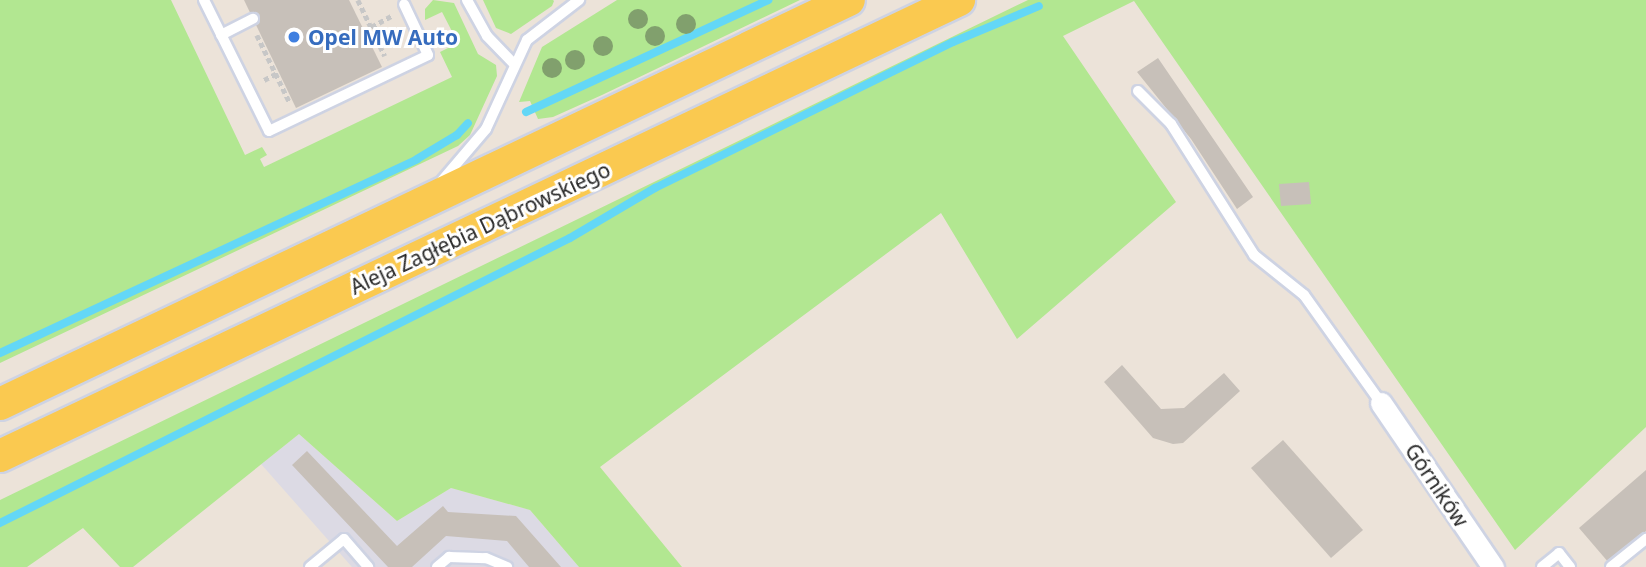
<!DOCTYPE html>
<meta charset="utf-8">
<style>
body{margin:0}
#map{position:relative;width:1646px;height:567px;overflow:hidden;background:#ece3d9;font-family:"Noto Sans",sans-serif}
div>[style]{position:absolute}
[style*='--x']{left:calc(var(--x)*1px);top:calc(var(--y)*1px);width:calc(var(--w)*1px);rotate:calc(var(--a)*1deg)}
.industrial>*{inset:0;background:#dcdae4}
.green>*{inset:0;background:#b2e791}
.stream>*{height:8px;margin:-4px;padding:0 4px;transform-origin:4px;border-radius:4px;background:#63d7f6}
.building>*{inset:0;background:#c7c0b9}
.path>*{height:4.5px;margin-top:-2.25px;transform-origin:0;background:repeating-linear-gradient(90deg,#c7c7c7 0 5px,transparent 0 8.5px)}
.roads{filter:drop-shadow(2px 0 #ced3e3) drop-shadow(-2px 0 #ced3e3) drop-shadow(0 2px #ced3e3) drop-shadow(0 -2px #ced3e3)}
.lane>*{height:10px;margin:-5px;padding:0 5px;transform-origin:5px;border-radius:5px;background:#fff}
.street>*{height:21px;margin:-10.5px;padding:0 10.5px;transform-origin:10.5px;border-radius:10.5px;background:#fff}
.primary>*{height:32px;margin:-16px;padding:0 16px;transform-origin:16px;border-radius:16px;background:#fac950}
.trees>*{width:20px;height:20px;margin:-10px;border-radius:50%;background:#81a06d}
.dots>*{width:19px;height:19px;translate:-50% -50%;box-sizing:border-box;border:4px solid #fff;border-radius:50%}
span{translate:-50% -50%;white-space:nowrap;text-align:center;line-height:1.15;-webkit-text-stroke:6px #fff;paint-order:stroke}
.shop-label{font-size:21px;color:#366cbe;font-weight:700}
.left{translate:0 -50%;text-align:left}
.street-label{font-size:21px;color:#282828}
</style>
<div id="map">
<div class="industrial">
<i style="clip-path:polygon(299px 434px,397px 521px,451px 488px,530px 510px,579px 567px,352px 567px,261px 464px)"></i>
</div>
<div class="green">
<i style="clip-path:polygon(0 0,171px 0,245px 155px,262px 147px,267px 155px,260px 159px,264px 167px,452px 77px,440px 52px,458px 43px,442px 12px,425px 20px,425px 9px,433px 0,454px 3px,478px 54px,496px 65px,497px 76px,470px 135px,458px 146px,0 363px)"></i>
<i style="clip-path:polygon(483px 0,553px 0,554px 1px,552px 6px,511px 34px,496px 28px)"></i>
<i style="clip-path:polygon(617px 0,800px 0,602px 95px,553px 117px,538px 119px,530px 101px,519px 102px,542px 47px)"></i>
<i style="clip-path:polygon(1028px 0,1646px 0,1646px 427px,1515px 550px,1134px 1px,1063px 36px,1176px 202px,1017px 339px,941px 213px,600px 467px,682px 567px,579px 567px,530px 510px,451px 488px,397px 521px,299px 434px,133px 567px,120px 567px,83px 528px,27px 567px,0 567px,0 500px)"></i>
</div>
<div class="stream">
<i style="--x:526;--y:112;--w:267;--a:-24.8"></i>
<i style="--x:0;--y:353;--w:460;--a:-24.9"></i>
<i style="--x:417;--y:159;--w:47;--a:-31"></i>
<i style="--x:457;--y:135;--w:16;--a:-47"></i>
<i style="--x:0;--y:523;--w:637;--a:-26.57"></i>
<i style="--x:570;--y:238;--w:99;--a:-30.5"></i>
<i style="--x:655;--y:188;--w:332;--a:-26.1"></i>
<i style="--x:953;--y:42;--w:93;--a:-22.7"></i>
</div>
<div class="building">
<i style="clip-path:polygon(244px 0,349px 0,382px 67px,296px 108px)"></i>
<i style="clip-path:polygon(1158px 58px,1253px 197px,1237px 209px,1191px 139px,1137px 72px)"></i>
<i style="clip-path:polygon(1309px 182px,1311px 204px,1281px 206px,1279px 184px)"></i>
<i style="clip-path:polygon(1122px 365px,1161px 409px,1184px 408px,1224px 373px,1240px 391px,1183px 443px,1173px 444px,1153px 438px,1104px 382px)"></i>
<i style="clip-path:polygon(1283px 440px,1363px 530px,1331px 558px,1251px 468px)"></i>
<i style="clip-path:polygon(307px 451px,397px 546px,443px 506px,448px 512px,516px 516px,561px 567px,529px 567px,507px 541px,446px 536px,412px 567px,388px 567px,292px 465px)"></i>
<i style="clip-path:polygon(1646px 470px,1646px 531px,1609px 563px,1579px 528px)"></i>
</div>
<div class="path">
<i style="--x:358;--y:0;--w:62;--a:64.3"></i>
<i style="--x:364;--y:31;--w:31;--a:-29"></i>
<i style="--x:257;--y:35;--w:76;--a:64.1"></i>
<i style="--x:264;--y:80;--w:17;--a:-28"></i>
</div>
<div class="roads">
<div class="lane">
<i style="--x:204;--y:0;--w:146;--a:63.6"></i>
<i style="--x:269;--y:131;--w:176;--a:-25.5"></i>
<i style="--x:428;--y:55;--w:56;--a:-115.2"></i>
<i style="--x:467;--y:0;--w:41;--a:60.9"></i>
<i style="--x:487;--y:36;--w:37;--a:46"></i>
<i style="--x:221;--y:35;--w:36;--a:-27"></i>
<i style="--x:1138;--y:91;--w:47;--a:45"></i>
<i style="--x:1171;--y:124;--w:155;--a:57.6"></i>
<i style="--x:1254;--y:255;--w:64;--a:38.7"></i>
<i style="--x:1304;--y:295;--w:133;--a:54.5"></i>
<i style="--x:440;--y:183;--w:71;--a:-49.6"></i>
<i style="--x:486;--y:129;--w:98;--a:-65.3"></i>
<i style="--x:527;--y:40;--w:66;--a:-37.6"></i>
<i style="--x:310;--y:567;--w:44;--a:-39.5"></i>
<i style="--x:344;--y:539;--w:37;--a:49"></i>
<i style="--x:437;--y:567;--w:16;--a:-40"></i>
<i style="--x:449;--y:557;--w:37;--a:2"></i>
<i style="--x:486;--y:558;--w:23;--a:23"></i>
<i style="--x:1542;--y:567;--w:22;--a:-39"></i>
<i style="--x:1559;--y:553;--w:18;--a:52"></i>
<i style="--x:1611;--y:567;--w:45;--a:-38.7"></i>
</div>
<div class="street">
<i style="--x:1381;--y:403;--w:199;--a:55.7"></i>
</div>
<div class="primary">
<i style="--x:0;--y:404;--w:940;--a:-25.45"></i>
<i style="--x:0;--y:456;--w:1062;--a:-25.43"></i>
</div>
</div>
<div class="trees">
<i style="left:638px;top:19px"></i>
<i style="left:686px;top:24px"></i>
<i style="left:655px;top:36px"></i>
<i style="left:603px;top:46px"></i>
<i style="left:575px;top:60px"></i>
<i style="left:552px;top:68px"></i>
</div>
<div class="dots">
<i style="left:294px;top:37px;background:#3f7fe0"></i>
</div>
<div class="shop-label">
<span class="left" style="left:308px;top:37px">Opel MW Auto</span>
</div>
<div class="street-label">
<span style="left:480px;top:228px;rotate:-25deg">Aleja Zagłębia Dąbrowskiego</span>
<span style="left:1437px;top:485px;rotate:56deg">Górników</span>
</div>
</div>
